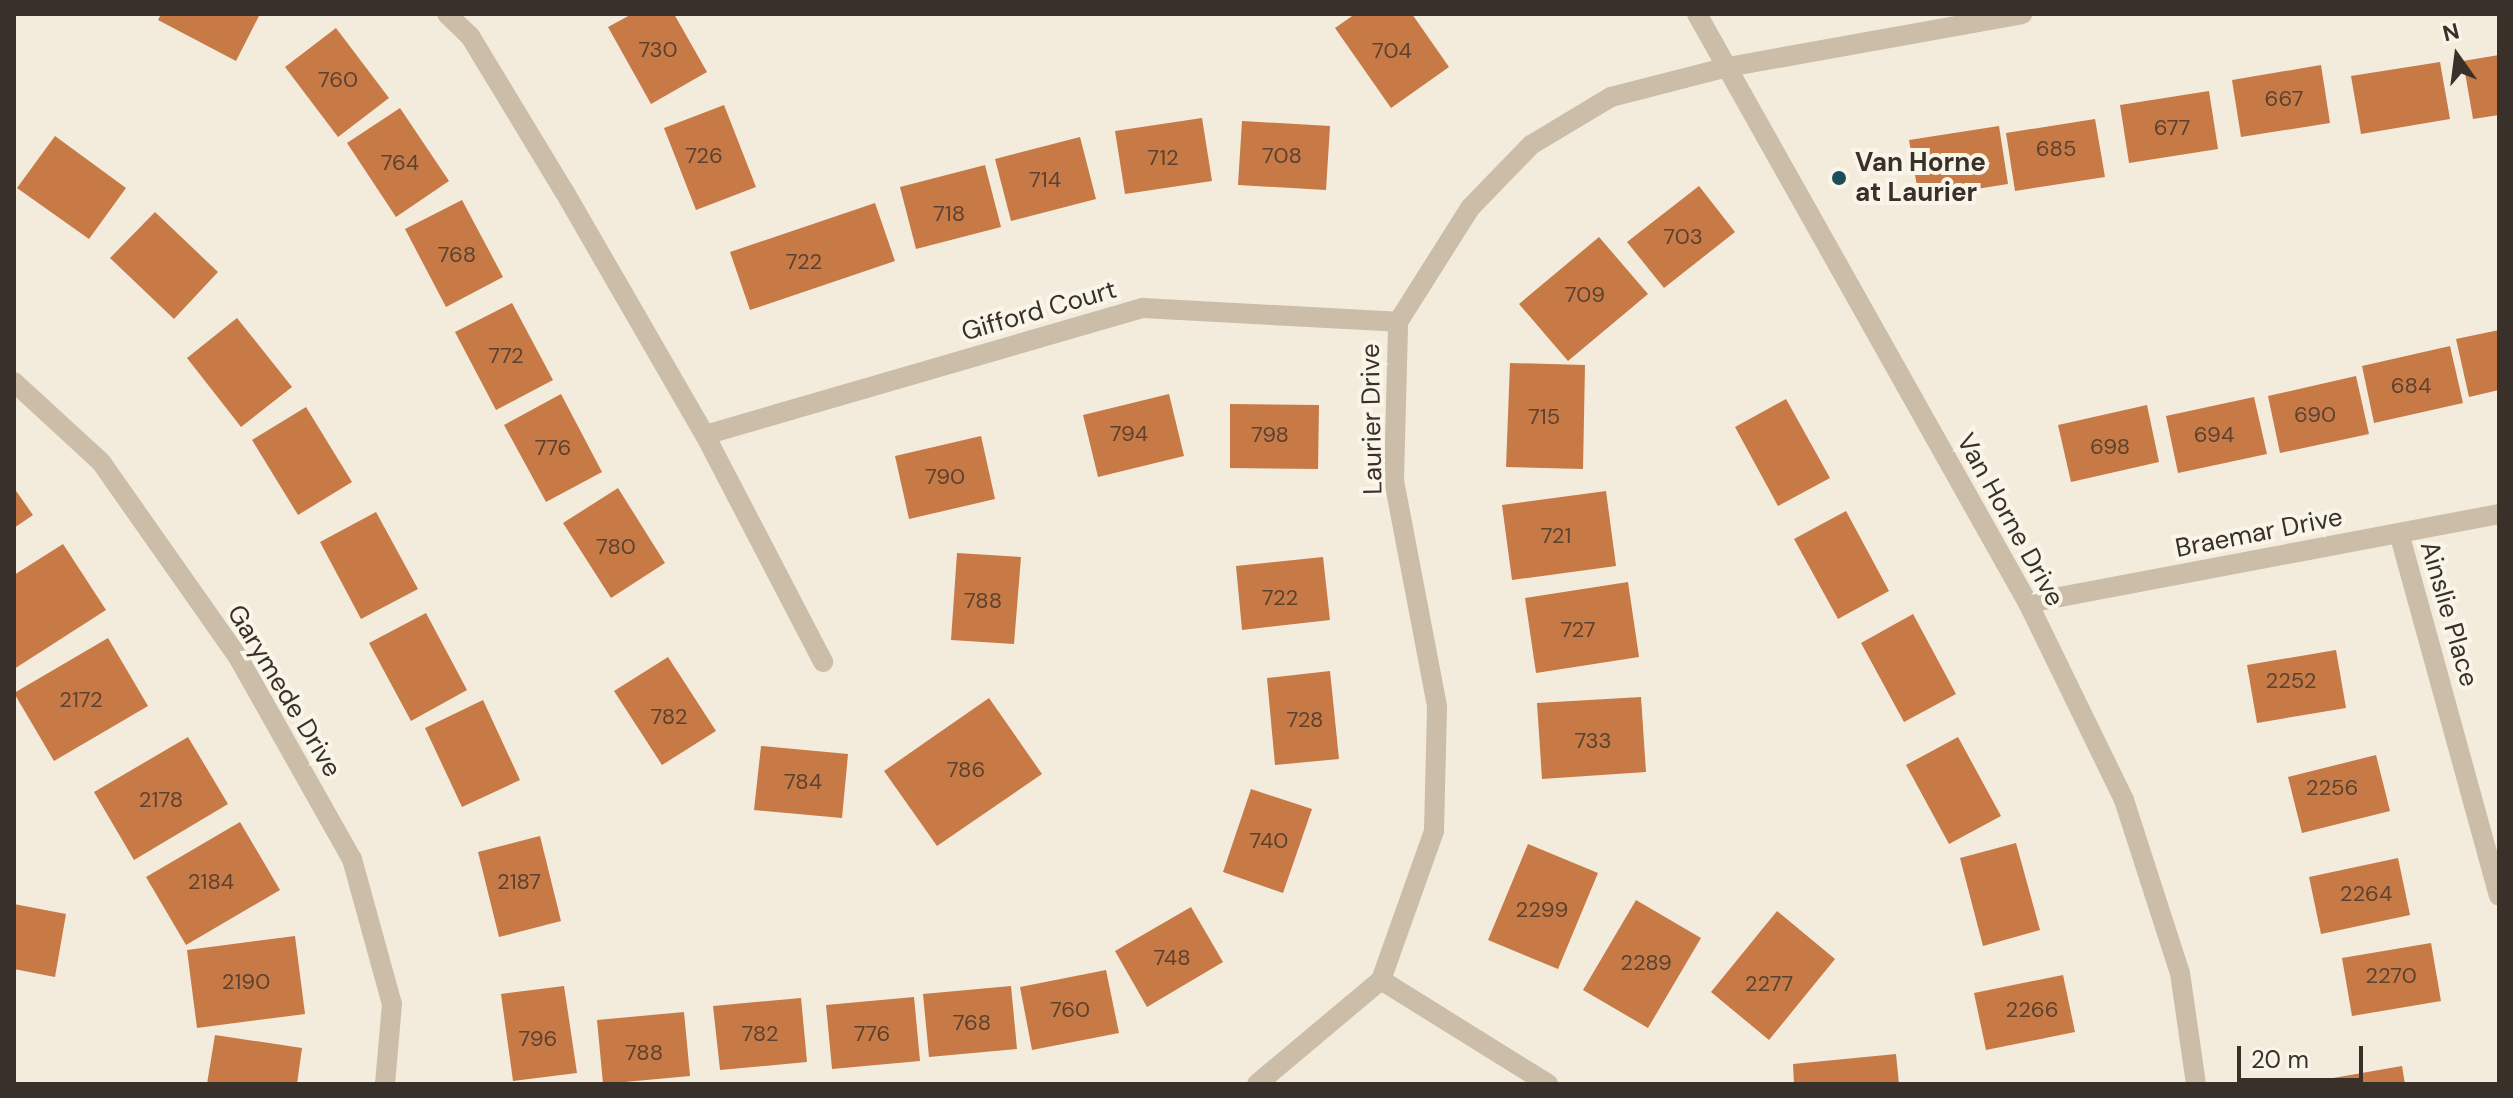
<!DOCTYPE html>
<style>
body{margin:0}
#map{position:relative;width:2513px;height:1098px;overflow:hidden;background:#f3ecdd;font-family:"DM Sans",sans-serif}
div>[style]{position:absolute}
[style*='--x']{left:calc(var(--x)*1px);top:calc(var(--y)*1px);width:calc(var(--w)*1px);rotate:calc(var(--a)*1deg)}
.building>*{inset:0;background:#c77946}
.minor>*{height:20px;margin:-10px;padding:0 10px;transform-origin:10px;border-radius:10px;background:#cbbda8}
.dots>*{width:22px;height:22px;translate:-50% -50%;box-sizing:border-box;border:4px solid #faf5e9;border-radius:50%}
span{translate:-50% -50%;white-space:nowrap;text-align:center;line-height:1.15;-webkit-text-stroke:8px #faf5e9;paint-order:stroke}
.number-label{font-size:22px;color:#5c4230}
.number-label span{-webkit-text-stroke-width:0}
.poi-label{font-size:26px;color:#383029;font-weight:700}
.left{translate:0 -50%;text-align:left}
.street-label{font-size:26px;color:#383029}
.frame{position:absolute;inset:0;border:16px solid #383029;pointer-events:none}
.north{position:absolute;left:2417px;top:16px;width:80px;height:80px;-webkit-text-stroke:6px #faf5e9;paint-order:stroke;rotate:346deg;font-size:22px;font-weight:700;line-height:32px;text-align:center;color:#383029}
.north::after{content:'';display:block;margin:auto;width:28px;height:36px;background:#383029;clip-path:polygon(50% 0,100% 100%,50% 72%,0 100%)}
.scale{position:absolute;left:2237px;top:1046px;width:126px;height:36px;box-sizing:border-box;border:4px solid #383029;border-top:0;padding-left:10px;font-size:24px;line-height:28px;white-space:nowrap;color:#383029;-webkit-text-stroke:6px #faf5e9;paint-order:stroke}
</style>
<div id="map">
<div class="building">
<i style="clip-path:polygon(161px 14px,260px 14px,236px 61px,158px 20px)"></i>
<i style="clip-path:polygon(632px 14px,674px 14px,707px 72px,651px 104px,608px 27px)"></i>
<i style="clip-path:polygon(1355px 14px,1412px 14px,1449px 67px,1391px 108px,1335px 28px)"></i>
<i style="clip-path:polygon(336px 28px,389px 98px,338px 137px,285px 67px)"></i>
<i style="clip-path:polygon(2499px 55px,2499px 115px,2473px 119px,2463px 61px)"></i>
<i style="clip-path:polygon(2440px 62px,2450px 119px,2361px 134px,2351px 76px)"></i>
<i style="clip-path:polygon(2321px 65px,2330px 123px,2241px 137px,2232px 80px)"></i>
<i style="clip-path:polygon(2209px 91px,2218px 149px,2129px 163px,2120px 105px)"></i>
<i style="clip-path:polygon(724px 105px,756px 187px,696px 210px,664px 128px)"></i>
<i style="clip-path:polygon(400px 108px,449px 181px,396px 217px,347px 143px)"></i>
<i style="clip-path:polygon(1202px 118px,1212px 181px,1125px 194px,1115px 131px)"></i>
<i style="clip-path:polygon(2095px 119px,2105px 177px,2015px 191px,2006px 133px)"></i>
<i style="clip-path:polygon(1242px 121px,1330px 126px,1326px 190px,1238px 185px)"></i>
<i style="clip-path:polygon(1999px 126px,2008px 184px,1919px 198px,1909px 140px)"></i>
<i style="clip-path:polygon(55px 136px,126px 188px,89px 239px,17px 188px)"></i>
<i style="clip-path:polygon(1080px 137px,1096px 199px,1011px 221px,995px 159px)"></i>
<i style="clip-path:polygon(985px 165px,1001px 227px,916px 249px,900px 187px)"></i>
<i style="clip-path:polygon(1699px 186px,1735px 232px,1664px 288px,1627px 242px)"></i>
<i style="clip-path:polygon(462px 200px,503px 277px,446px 307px,405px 229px)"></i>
<i style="clip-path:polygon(875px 203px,895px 261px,750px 310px,730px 252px)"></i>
<i style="clip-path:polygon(155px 212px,218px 272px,174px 319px,110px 258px)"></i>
<i style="clip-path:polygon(1599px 237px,1648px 294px,1568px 361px,1519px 304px)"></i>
<i style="clip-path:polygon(512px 303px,553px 380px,496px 410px,455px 332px)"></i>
<i style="clip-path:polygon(237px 318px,292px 387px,241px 427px,187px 358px)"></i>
<i style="clip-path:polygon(2499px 330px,2499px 390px,2469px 397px,2456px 339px)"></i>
<i style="clip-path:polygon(2450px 346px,2463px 403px,2374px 423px,2362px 366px)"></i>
<i style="clip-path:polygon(1510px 363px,1585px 365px,1583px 469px,1506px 467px)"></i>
<i style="clip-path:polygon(2356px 376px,2369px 434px,2280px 453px,2268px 396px)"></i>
<i style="clip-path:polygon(561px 394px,602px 472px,546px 502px,504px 425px)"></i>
<i style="clip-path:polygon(1169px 394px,1184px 456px,1098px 477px,1083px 415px)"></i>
<i style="clip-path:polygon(2254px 397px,2267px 454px,2178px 473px,2166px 416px)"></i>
<i style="clip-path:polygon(1786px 399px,1830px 478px,1778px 506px,1735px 427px)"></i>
<i style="clip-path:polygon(1230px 404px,1319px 405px,1318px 469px,1230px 468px)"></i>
<i style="clip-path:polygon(2147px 405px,2159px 462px,2071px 482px,2058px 425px)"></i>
<i style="clip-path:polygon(306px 407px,352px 482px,298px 515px,252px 440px)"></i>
<i style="clip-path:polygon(981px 436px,995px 499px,909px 519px,895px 456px)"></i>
<i style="clip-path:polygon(14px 488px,33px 515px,14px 528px)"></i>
<i style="clip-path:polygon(618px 488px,665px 563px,611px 598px,563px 523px)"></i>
<i style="clip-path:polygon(1606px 491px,1616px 566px,1512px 580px,1502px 505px)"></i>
<i style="clip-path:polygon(1846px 511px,1889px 591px,1838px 619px,1794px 539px)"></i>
<i style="clip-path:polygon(376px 512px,418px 589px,361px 619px,320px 542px)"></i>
<i style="clip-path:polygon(63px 544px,106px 610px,14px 669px,14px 575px)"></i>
<i style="clip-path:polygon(957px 553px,1021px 557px,1014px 644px,951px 640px)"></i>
<i style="clip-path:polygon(1323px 557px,1330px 620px,1242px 630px,1236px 566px)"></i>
<i style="clip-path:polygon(1628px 582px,1639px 657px,1536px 673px,1525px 598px)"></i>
<i style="clip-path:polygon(426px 613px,467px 690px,411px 721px,369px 643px)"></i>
<i style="clip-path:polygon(1913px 614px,1956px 694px,1904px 722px,1861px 643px)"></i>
<i style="clip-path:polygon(108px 638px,148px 706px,54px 761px,14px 693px)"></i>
<i style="clip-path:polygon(2336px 650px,2346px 708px,2257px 723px,2247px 665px)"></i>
<i style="clip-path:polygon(668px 657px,716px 731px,662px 765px,614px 691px)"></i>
<i style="clip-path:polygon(1330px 671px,1339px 759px,1275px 765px,1267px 678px)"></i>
<i style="clip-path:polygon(1641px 697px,1646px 772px,1542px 779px,1537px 703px)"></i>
<i style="clip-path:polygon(989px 698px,1042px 774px,937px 846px,884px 771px)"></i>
<i style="clip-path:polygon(483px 700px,520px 780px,462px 807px,425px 728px)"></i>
<i style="clip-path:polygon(188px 737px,228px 804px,134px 860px,94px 792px)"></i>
<i style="clip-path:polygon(1958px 737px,2001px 816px,1949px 844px,1906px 765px)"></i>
<i style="clip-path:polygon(761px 746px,848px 754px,842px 818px,754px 810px)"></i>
<i style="clip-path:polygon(2376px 755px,2390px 811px,2302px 833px,2288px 777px)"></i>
<i style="clip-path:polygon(1251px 789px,1312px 809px,1283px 893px,1223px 872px)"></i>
<i style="clip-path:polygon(240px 822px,280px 890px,186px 945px,146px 877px)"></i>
<i style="clip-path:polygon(540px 836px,561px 921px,499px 937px,478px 852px)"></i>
<i style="clip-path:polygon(2016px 843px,2040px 930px,1983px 946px,1960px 858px)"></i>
<i style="clip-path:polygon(1528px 844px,1598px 873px,1558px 969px,1488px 940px)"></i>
<i style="clip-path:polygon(2398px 858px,2410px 915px,2321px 934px,2309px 877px)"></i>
<i style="clip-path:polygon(1636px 900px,1701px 938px,1648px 1028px,1583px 990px)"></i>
<i style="clip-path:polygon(14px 904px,66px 914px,55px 977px,14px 969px)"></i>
<i style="clip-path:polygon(1191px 907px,1223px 962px,1147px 1007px,1115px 951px)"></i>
<i style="clip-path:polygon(1777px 911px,1835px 959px,1769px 1040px,1711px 992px)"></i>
<i style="clip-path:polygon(295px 936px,305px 1014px,197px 1028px,187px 950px)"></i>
<i style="clip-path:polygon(2431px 943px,2441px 1001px,2352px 1016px,2342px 958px)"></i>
<i style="clip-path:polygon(1106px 970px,1119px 1033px,1032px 1050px,1020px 987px)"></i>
<i style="clip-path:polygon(2063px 975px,2075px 1032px,1986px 1050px,1974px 993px)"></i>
<i style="clip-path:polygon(564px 986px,577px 1073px,513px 1081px,501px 994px)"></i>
<i style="clip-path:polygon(1011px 986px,1017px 1049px,929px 1057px,923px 994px)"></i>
<i style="clip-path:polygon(914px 997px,920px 1061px,832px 1069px,826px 1005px)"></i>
<i style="clip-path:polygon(801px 998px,807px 1062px,720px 1070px,713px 1006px)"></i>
<i style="clip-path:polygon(684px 1012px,690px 1076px,603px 1084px,597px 1020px)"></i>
<i style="clip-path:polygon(215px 1035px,302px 1048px,297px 1084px,207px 1084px)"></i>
<i style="clip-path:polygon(1896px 1054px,1899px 1084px,1794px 1084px,1793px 1064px)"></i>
<i style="clip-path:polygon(2402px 1066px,2405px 1084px,2310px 1084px,2310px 1082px)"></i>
</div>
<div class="minor">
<i style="--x:447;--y:14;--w:32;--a:44"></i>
<i style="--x:470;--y:36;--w:181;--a:58.8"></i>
<i style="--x:564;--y:191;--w:282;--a:60"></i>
<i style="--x:705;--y:435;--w:256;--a:62.5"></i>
<i style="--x:1697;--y:14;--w:676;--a:60.67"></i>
<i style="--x:2028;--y:603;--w:219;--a:64"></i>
<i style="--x:2124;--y:800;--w:182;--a:72.1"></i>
<i style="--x:2180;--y:973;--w:112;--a:81.8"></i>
<i style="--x:14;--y:382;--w:118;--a:42.6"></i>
<i style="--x:101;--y:462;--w:238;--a:54.9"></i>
<i style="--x:238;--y:657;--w:232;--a:60.6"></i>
<i style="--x:352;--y:859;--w:150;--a:74.6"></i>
<i style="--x:392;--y:1004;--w:80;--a:95"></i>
<i style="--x:705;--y:435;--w:456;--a:-16.2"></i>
<i style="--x:1143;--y:308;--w:255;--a:3.1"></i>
<i style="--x:2399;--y:533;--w:376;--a:74.6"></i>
<i style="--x:2028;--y:603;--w:479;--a:-10.7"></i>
<i style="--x:1381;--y:980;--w:197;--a:31.9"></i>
<i style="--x:1257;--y:1084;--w:162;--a:-40"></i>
<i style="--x:1381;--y:980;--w:158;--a:-70.4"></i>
<i style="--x:1434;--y:831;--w:125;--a:-88.6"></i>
<i style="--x:1437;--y:706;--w:230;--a:-100.8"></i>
<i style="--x:1394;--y:480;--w:158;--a:-88.5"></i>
<i style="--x:1398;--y:322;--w:135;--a:-57.7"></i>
<i style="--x:1470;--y:208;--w:88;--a:-45.9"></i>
<i style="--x:1531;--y:145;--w:93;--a:-31"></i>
<i style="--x:1611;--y:97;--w:121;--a:-14.4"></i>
<i style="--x:1728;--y:67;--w:299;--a:-10.2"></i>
</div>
<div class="dots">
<i style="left:1839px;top:178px;background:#1d4d5a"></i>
</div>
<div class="number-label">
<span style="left:658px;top:50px">730</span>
<span style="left:1392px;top:51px">704</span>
<span style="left:338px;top:80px">760</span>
<span style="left:2284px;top:99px">667</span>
<span style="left:2172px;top:128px">677</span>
<span style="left:2056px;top:149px">685</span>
<span style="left:704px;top:156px">726</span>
<span style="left:1282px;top:156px">708</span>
<span style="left:1163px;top:158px">712</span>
<span style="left:400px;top:163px">764</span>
<span style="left:1045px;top:180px">714</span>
<span style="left:949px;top:214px">718</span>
<span style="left:1683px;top:237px">703</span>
<span style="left:457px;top:255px">768</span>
<span style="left:804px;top:262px">722</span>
<span style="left:1585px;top:295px">709</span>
<span style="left:506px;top:356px">772</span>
<span style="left:2411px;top:386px">684</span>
<span style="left:2315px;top:415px">690</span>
<span style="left:1544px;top:417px">715</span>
<span style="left:1129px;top:434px">794</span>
<span style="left:1270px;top:435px">798</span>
<span style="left:2214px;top:435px">694</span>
<span style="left:2110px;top:447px">698</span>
<span style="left:553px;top:448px">776</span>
<span style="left:945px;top:477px">790</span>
<span style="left:1556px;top:536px">721</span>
<span style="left:616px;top:547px">780</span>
<span style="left:1280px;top:598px">722</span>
<span style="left:983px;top:601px">788</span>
<span style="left:1578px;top:630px">727</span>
<span style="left:2291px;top:681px">2252</span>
<span style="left:81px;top:700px">2172</span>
<span style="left:669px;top:717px">782</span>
<span style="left:1305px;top:720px">728</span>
<span style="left:1593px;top:741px">733</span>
<span style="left:966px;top:770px">786</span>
<span style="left:803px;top:782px">784</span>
<span style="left:2332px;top:788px">2256</span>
<span style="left:161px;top:800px">2178</span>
<span style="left:1269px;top:841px">740</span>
<span style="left:211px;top:882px">2184</span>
<span style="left:519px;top:882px">2187</span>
<span style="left:2366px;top:894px">2264</span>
<span style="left:1542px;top:910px">2299</span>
<span style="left:1172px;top:958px">748</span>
<span style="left:1646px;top:963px">2289</span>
<span style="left:2391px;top:976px">2270</span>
<span style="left:246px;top:982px">2190</span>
<span style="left:1769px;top:984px">2277</span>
<span style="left:1070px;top:1010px">760</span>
<span style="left:2032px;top:1010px">2266</span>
<span style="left:972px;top:1023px">768</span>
<span style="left:760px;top:1034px">782</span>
<span style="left:872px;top:1034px">776</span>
<span style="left:538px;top:1039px">796</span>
<span style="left:644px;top:1053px">788</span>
</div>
<div class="poi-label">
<span class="left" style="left:1855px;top:178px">Van Horne<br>at Laurier</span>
</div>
<div class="street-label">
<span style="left:1039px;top:311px;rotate:-16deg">Gifford Court</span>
<span style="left:1372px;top:419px;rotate:-91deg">Laurier Drive</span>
<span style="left:2010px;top:520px;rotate:61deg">Van Horne Drive</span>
<span style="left:2259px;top:533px;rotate:-11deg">Braemar Drive</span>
<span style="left:2449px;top:614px;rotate:74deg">Ainslie Place</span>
<span style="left:284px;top:691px;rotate:59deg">Garymede Drive</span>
</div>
<div class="frame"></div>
<div class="north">N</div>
<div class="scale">20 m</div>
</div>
